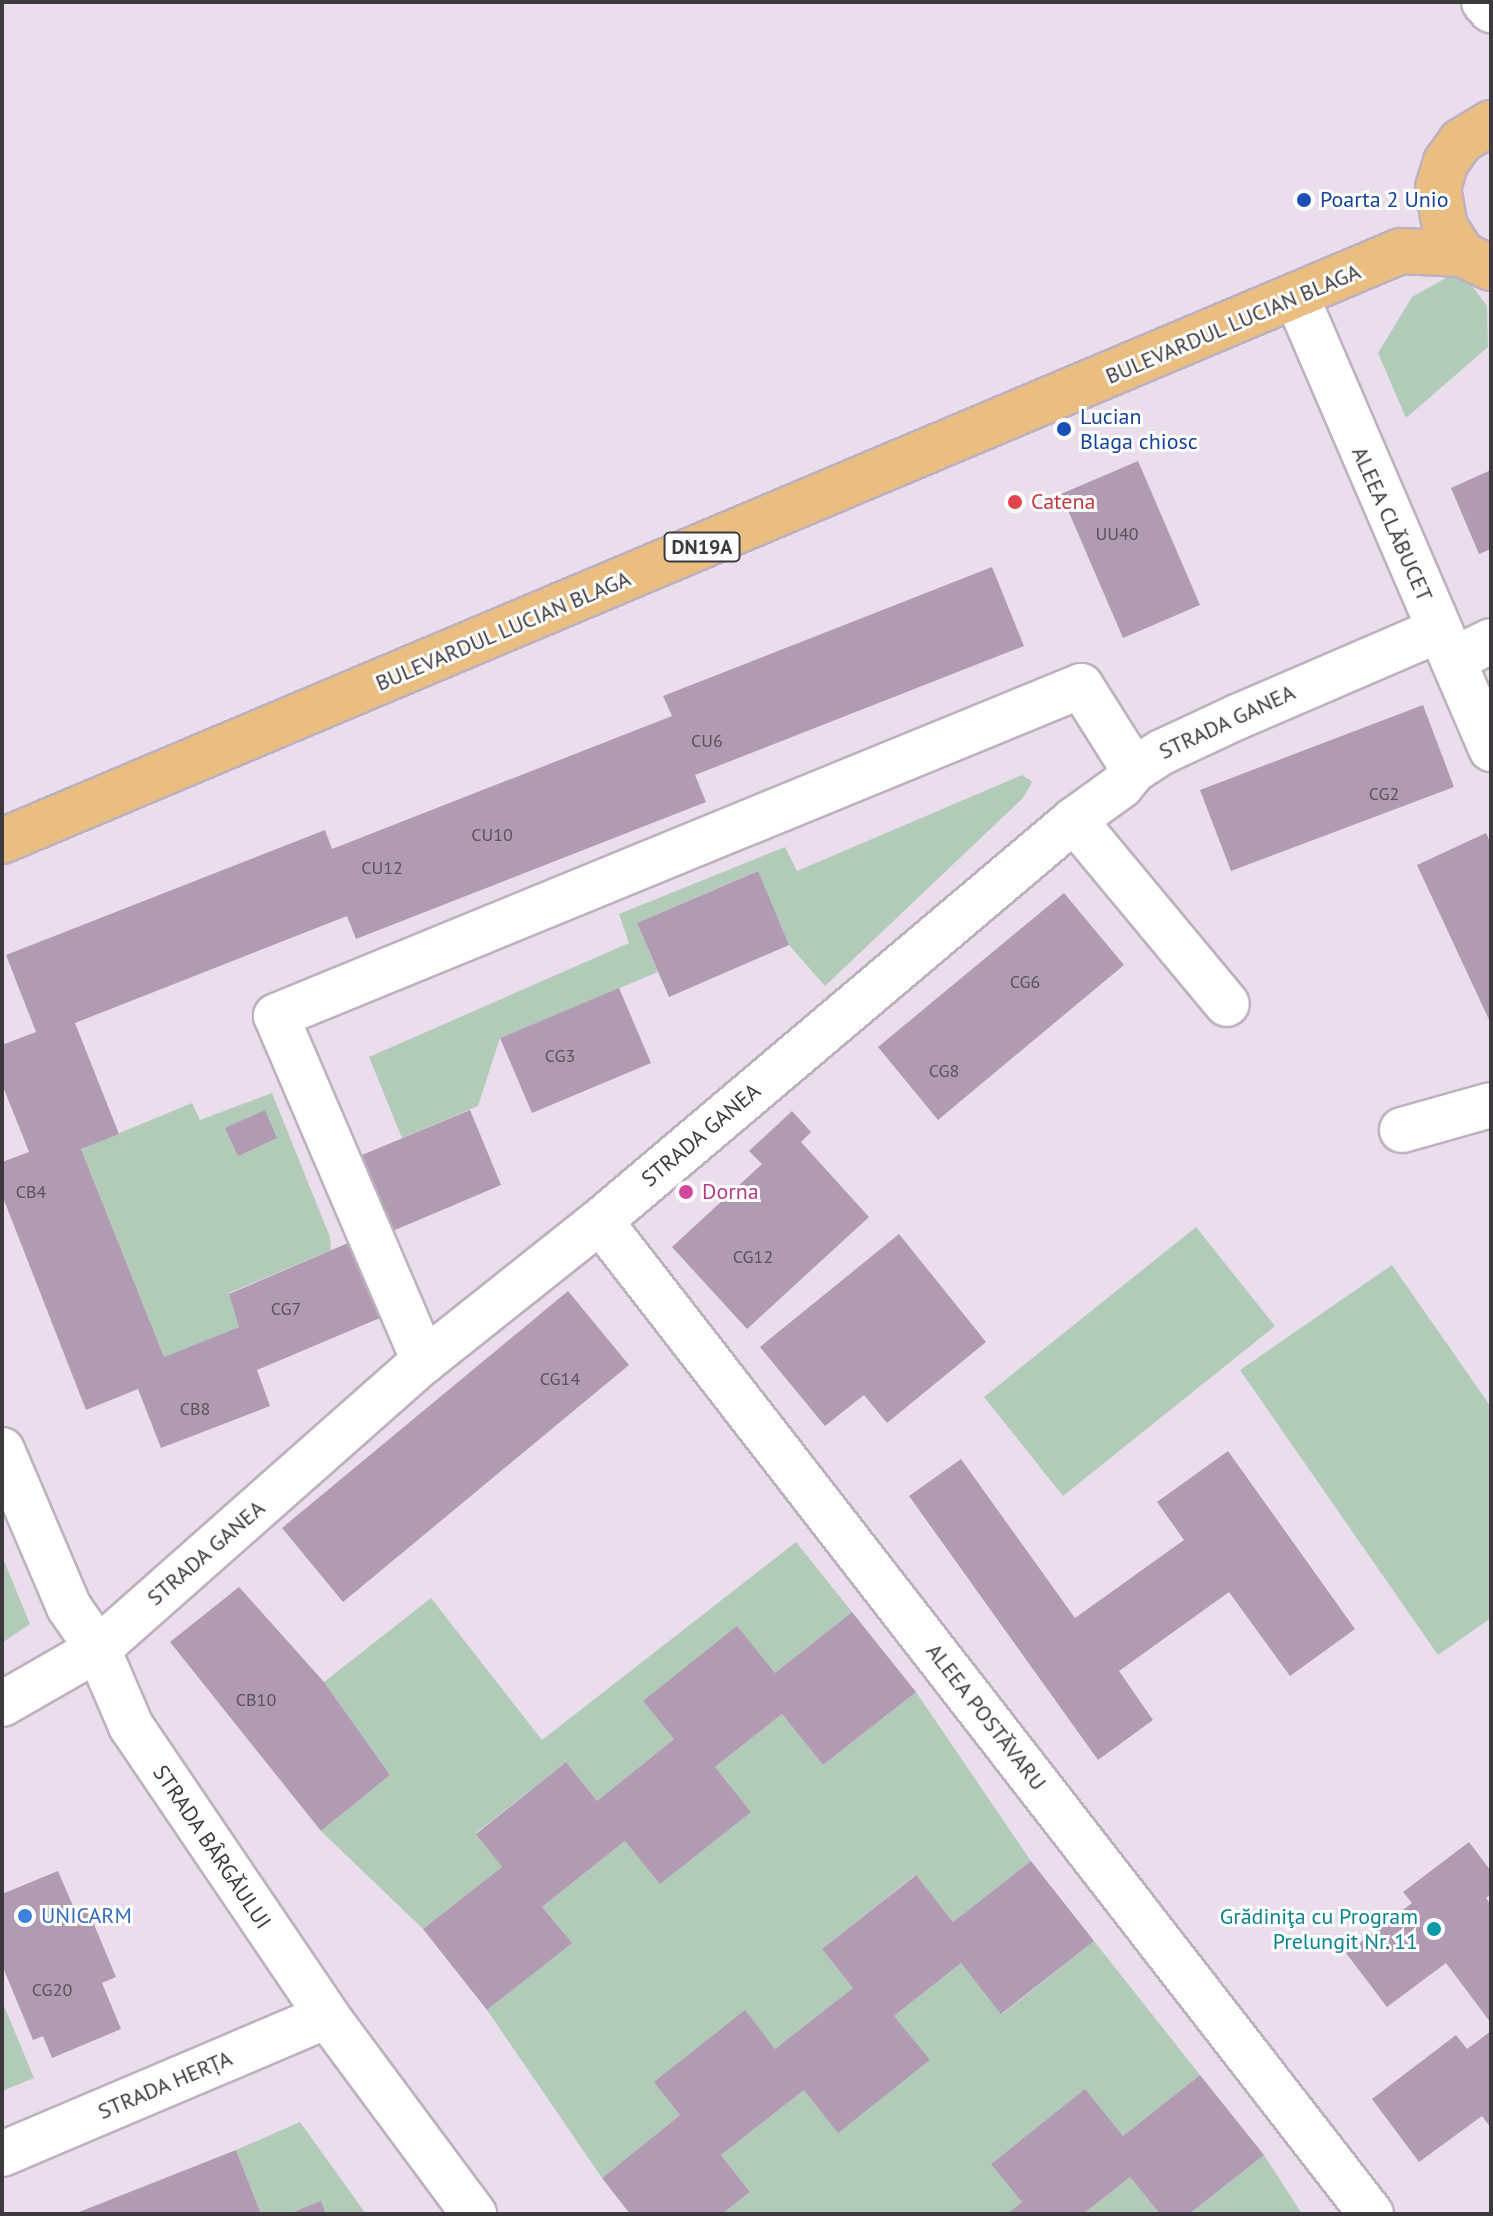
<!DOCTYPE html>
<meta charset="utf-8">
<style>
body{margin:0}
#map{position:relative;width:1493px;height:2216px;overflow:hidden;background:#eadeec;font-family:"PT Sans",sans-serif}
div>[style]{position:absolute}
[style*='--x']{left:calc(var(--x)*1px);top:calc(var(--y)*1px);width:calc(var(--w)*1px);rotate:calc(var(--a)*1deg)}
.green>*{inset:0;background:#b2cbb8}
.building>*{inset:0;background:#b09bb3}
.roads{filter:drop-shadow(2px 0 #beb1bf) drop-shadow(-2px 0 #beb1bf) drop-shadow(0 2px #beb1bf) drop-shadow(0 -2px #beb1bf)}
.minor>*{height:44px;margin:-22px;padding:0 22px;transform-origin:22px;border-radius:22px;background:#fff}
.major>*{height:44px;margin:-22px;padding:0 22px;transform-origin:22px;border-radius:22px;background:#e9be80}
.dots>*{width:22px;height:22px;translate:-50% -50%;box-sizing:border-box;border:4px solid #fff;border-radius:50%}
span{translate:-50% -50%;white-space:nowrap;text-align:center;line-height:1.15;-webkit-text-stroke:6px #fff;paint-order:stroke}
.number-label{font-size:18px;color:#5a525c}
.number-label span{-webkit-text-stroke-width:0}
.shield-label span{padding:2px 6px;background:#fff;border:2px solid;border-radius:6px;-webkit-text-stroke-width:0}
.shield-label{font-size:20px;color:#3e393f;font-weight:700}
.transit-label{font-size:22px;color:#164399}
.left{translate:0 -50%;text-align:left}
.street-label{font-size:22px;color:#3e393f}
.health-label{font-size:22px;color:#be3a42}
.hotel-label{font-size:22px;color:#b23c85}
.shop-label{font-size:22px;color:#366cbe}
.culture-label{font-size:22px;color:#0d838f}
.right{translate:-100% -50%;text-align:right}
.frame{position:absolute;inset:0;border:4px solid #3e393f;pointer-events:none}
</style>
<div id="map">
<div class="green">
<i style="clip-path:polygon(1460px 270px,1487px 306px,1488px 347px,1406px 418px,1378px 353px,1412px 297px)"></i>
<i style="clip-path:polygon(1022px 775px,1032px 782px,1023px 798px,825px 986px,789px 945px,757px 871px,637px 923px,658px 972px,500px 1038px,478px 1106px,402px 1138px,369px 1057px,629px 943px,619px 914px,785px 847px,797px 871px)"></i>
<i style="clip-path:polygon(272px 1093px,330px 1237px,331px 1250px,229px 1293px,239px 1327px,164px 1357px,81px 1149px,192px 1103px,200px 1120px)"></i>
<i style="clip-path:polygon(1196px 1227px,1275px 1326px,1063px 1496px,984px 1397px)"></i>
<i style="clip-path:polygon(1392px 1265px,1491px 1407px,1491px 1618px,1438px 1655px,1240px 1370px)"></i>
<i style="clip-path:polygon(796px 1542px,852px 1612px,775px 1673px,643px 1701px,674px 1739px,597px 1801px,566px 1762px,476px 1833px,502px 1867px,423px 1929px,321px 1831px,390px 1775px,324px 1682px,431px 1598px,542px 1740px)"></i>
<i style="clip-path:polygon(2px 1556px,30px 1624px,2px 1643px)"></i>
<i style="clip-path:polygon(916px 1692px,1031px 1861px,953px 1922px,915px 1875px,822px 1949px,853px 1988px,775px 2049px,745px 2011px,655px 2082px,680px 2115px,602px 2178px,487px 2010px,571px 1943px,542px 1907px,625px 1841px,750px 1811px,715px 1767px,782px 1714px,823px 1765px)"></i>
<i style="clip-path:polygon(1094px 1941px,1200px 2075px,1123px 2136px,1085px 2090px,992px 2163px,1022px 2202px,1007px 2214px,722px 2214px,750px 2192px,721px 2155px,804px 2090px,838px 2132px,929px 2061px,894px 2016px,961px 1963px,1002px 2014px)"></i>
<i style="clip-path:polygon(2px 2001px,34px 2078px,2px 2091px)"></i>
<i style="clip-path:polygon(300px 2122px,366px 2214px,261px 2214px,236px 2150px)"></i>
<i style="clip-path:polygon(1264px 2155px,1302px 2214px,1189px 2214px)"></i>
<i style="clip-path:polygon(1130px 2177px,1160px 2214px,1083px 2214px)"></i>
</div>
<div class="building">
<i style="clip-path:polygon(1138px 461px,1200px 605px,1123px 638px,1061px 494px)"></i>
<i style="clip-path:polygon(1491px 470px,1491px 549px,1479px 554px,1451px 488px)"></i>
<i style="clip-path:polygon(992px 567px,1024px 646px,695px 775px,706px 802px,356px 939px,347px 916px,75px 1023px,119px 1134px,81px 1149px,164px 1357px,239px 1327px,229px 1294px,348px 1243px,380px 1318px,257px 1370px,270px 1406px,161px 1448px,138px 1389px,86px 1410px,2px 1195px,2px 1162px,29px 1152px,2px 1084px,2px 1045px,36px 1032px,6px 955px,325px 830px,332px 849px,672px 716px,663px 696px)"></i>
<i style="clip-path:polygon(1423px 705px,1454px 787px,1231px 871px,1200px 790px)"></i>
<i style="clip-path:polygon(1486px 833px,1491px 844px,1491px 1024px,1417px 865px)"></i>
<i style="clip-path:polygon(758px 871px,789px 945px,669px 997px,637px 923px)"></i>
<i style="clip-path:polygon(1064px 893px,1124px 965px,938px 1120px,878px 1047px)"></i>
<i style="clip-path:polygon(619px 988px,651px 1063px,532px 1113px,500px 1038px)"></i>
<i style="clip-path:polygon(265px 1110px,277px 1138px,238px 1156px,225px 1128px)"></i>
<i style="clip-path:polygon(470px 1110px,501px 1185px,381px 1236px,350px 1160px)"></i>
<i style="clip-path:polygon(792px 1111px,811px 1132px,801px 1142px,869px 1217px,747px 1329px,672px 1247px,762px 1164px,749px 1151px)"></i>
<i style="clip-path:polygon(899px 1234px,986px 1342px,887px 1423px,864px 1395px,825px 1426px,760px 1347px)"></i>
<i style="clip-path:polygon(568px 1291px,629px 1365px,343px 1602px,282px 1528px)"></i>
<i style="clip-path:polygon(1228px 1451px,1355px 1629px,1290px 1676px,1229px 1592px,1119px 1671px,1153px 1720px,1098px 1760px,909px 1496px,961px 1459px,1075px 1618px,1184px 1540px,1157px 1502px)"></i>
<i style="clip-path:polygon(239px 1587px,324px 1682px,390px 1775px,321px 1831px,170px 1642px)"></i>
<i style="clip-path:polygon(852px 1612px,916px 1692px,823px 1765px,782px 1714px,715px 1767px,751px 1812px,660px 1884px,625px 1841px,542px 1907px,572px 1943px,487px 2010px,423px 1929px,502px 1867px,476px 1834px,566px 1762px,597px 1801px,674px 1739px,643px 1701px,737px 1626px,775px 1673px)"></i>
<i style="clip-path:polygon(1469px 1842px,1491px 1871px,1491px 1894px,1486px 1898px,1491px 1905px,1491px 2023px,1446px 1963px,1387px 2007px,1346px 1953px,1412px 1903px,1403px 1892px)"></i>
<i style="clip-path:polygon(1031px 1861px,1094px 1941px,1001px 2014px,961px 1963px,894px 2016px,930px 2060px,838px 2133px,804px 2090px,721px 2155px,750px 2192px,722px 2214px,630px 2214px,602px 2178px,680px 2115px,654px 2082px,745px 2010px,775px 2049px,853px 1988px,822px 1949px,916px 1875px,953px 1922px)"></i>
<i style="clip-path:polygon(58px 1871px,76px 1913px,87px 1908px,116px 1977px,102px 1983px,121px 2029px,52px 2058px,43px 2036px,33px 2040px,2px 1965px,2px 1894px)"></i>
<i style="clip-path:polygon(1491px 2031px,1491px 2128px,1482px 2116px,1419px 2162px,1372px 2099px,1456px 2035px,1467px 2049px)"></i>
<i style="clip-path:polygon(1200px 2075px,1264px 2155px,1189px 2214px,1160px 2214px,1130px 2177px,1083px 2214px,1007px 2214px,1022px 2202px,991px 2164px,1085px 2089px,1123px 2136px)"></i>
<i style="clip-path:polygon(236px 2150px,261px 2214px,74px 2214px)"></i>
<i style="clip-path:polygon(321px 2201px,326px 2214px,289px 2214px)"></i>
</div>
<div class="roads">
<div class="minor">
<i style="--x:1484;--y:2;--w:11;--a:49"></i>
<i style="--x:1297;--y:298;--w:491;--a:66.7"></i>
<i style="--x:1453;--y:660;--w:42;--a:-26.6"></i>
<i style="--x:1074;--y:820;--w:239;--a:50.3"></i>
<i style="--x:1402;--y:1130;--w:92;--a:-15.7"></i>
<i style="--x:600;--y:1221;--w:1257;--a:52.17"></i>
<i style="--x:424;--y:1361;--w:375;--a:-113.2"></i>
<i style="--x:276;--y:1016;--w:870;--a:-22.29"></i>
<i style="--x:1081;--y:686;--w:99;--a:57.8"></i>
<i style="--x:2;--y:1450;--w:171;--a:66.9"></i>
<i style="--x:69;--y:1607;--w:51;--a:55.4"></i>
<i style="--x:98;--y:1649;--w:84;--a:66.8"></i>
<i style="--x:131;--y:1726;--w:350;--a:55.9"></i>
<i style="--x:327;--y:2016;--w:247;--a:53.4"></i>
<i style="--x:2;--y:1704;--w:111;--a:-29.8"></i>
<i style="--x:98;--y:1649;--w:435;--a:-41.5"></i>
<i style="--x:424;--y:1361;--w:225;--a:-38.5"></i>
<i style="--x:600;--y:1221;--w:621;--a:-40.23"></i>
<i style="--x:1074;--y:820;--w:58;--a:-35.9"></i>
<i style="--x:1121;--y:786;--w:21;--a:-51"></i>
<i style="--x:1134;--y:770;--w:33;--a:-33"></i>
<i style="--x:1162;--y:752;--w:83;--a:-25"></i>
<i style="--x:1237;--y:717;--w:220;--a:-23.3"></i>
<i style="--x:2;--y:2154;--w:353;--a:-23"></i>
</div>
<div class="major">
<i style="--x:1462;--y:254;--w:32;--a:-122"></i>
<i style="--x:1445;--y:227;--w:40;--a:-100"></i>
<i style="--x:1438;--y:188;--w:27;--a:-73"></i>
<i style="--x:1446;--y:162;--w:26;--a:-54"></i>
<i style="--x:1461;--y:141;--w:35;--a:-31"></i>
<i style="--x:2;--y:841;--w:1518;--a:-22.87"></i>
<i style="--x:1401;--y:251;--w:61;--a:2.8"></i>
<i style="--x:1462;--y:254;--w:32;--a:26"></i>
</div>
</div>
<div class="dots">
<i style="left:1304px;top:200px;background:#1a4fb4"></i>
<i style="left:1064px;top:429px;background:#1a4fb4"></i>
<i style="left:1015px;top:502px;background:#e0444e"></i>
<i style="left:686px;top:1192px;background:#d1479c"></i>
<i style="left:25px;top:1916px;background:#3f7fe0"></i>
<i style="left:1434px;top:1929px;background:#0f9aa8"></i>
</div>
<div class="number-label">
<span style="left:1117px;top:534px">UU40</span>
<span style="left:707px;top:741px">CU6</span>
<span style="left:1384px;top:794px">CG2</span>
<span style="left:492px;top:835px">CU10</span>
<span style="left:382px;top:868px">CU12</span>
<span style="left:1025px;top:982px">CG6</span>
<span style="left:560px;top:1056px">CG3</span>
<span style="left:944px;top:1071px">CG8</span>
<span style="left:31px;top:1192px">CB4</span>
<span style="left:753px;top:1257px">CG12</span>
<span style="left:286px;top:1309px">CG7</span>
<span style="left:560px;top:1379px">CG14</span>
<span style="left:195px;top:1409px">CB8</span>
<span style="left:256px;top:1700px">CB10</span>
<span style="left:52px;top:1990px">CG20</span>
</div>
<div class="shield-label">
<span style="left:702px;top:547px">DN19A</span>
</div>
<div class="transit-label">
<span class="left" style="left:1320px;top:200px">Poarta 2 Unio</span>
<span class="left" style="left:1080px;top:429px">Lucian<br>Blaga chiosc</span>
</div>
<div class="street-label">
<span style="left:1233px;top:324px;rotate:-23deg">BULEVARDUL LUCIAN BLAGA</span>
<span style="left:1392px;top:524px;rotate:66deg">ALEEA CLĂBUCET</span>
<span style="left:503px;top:631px;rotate:-23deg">BULEVARDUL LUCIAN BLAGA</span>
<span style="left:1227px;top:722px;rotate:-25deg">STRADA GANEA</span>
<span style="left:701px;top:1135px;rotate:-40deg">STRADA GANEA</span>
<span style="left:206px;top:1553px;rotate:-41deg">STRADA GANEA</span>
<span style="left:986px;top:1717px;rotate:52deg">ALEEA POSTĂVARU</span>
<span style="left:212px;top:1847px;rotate:56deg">STRADA BÂRGĂULUI</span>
<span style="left:165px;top:2085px;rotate:-23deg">STRADA HERȚA</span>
</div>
<div class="health-label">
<span class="left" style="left:1031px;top:502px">Catena</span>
</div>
<div class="hotel-label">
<span class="left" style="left:702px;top:1192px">Dorna</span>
</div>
<div class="shop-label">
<span class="left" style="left:41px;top:1916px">UNICARM</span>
</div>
<div class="culture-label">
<span class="right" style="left:1418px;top:1929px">Grădiniţa cu Program<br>Prelungit Nr. 11</span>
</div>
<div class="frame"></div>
</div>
